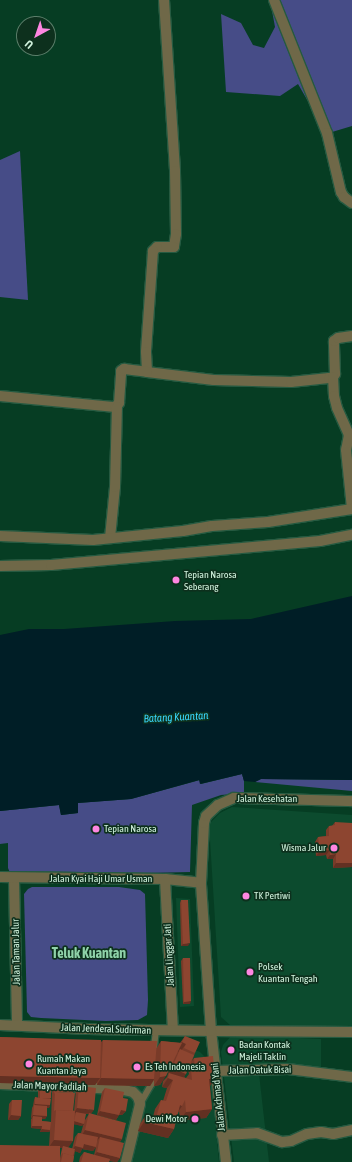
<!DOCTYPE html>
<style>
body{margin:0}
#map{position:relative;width:352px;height:1162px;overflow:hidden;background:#063d23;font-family:"Asap Condensed",sans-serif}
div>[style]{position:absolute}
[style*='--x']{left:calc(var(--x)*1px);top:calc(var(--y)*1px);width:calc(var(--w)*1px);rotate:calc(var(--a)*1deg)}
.built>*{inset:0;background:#0c4b2e}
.green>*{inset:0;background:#464c87}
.water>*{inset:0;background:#001e26}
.roads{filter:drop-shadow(1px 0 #265a41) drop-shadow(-1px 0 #265a41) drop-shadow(0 1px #265a41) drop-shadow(0 -1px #265a41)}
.service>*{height:5.5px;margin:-2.75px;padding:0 2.75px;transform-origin:2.75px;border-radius:2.75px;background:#6f6848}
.minor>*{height:10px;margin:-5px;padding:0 5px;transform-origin:5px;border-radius:5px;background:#6f6848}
.tertiary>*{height:10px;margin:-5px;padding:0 5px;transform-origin:5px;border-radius:5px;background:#6f6848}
.wall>*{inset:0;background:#793b29}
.shaded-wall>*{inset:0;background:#633022}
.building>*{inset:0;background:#8d4530}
.dots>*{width:11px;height:11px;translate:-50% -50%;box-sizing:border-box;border:2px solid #0d301d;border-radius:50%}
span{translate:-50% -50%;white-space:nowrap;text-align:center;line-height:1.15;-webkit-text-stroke:3.5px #0d301d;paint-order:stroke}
.poi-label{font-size:10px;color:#d1f2dd}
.left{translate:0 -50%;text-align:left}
.right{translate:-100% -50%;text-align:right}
.street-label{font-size:10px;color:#d1f2dd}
.water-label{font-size:11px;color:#39d8fc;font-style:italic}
.district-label{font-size:14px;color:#8fd2a9;font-weight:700}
.north{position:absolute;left:16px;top:16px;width:40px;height:40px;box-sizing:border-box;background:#0d301d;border:1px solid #5b7e6a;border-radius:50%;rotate:220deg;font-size:11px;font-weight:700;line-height:16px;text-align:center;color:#d1f2dd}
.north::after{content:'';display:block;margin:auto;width:14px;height:18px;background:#fe86e1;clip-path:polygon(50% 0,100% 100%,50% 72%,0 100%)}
</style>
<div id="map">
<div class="built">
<i style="clip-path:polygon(232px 807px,352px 815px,352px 1029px,230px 1025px,221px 1017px,209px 824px,220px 813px)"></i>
<i style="clip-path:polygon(176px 898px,190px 899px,194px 1006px,180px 1007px)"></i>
<i style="clip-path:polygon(232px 1035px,321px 1039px,321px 1069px,258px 1065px,269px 1162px,234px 1162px,221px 1052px,223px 1045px)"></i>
<i style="clip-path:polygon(0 1040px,148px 1044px,177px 1043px,200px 1052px,206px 1058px,210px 1069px,219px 1162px,0 1162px)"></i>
</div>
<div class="green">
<i style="clip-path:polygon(270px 0,352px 0,352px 126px,332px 132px,313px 110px,298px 84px,280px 96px,226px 92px,221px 14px,241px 23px,253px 45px,264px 48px,275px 27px)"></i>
<i style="clip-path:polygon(20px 151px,28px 300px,0 297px,0 160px)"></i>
<i style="clip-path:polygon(242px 774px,244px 781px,244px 793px,221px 795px,192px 805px,190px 872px,100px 874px,10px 873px,8px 868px,8px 843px,0 844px,0 811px,59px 805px,61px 815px,78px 813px,77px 803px,131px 799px,200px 780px,201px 784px)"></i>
<i style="clip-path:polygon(261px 779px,352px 780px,352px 791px,255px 782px)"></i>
<i style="clip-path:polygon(32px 887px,119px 887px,140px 890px,145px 894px,148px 1000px,147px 1015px,138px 1020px,106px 1021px,41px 1018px,31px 1017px,27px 1012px,24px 894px,28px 889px)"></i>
</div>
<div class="water">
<i style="clip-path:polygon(352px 596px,352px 780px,261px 779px,255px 782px,244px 781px,242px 774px,200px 784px,199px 780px,131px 799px,78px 803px,78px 813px,61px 815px,59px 805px,0 811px,0 635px,29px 629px,64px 629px,175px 621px,251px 619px)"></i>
</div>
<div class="roads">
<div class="service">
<i style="--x:154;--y:1047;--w:17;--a:-83"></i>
<i style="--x:140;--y:1104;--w:22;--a:-60"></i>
<i style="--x:151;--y:1085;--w:7;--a:-82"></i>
</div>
<div class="minor">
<i style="--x:164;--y:0;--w:171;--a:86.3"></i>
<i style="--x:175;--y:171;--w:63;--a:89.1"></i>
<i style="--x:176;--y:234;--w:13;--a:99"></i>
<i style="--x:174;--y:247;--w:17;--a:180"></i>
<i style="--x:157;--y:247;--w:6;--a:135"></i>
<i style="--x:153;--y:251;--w:101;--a:94"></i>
<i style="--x:146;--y:352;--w:20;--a:87"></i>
<i style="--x:147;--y:372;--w:67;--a:6.8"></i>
<i style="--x:214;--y:380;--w:77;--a:1.5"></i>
<i style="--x:291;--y:382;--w:38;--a:-6"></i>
<i style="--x:329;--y:378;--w:4;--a:-14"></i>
<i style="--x:333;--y:377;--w:4;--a:-56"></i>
<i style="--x:335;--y:374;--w:33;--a:-92"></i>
<i style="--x:334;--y:341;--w:5;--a:-37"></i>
<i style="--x:338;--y:338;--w:14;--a:-8"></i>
<i style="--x:274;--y:0;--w:143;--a:68.3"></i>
<i style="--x:327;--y:133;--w:61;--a:76.7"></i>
<i style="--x:341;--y:192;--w:6;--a:59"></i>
<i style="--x:344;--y:197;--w:10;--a:37"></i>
<i style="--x:333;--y:377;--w:19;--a:87"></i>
<i style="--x:334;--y:396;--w:12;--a:76"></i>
<i style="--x:337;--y:408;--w:30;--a:66"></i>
<i style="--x:349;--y:435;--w:15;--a:101"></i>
<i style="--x:346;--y:450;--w:58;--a:84.1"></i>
<i style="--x:0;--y:396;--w:116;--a:5.5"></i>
<i style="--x:115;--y:407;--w:6;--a:-45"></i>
<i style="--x:119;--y:403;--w:32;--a:-86"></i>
<i style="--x:121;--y:371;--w:4;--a:-34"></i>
<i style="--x:124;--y:369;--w:23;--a:7"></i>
<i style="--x:110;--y:538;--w:51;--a:-84.4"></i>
<i style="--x:115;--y:487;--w:80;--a:-88.6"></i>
<i style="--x:0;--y:566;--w:51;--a:-1.1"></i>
<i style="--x:51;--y:565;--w:270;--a:-5.1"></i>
<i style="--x:320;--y:541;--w:33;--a:-11"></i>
<i style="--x:14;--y:879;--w:146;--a:88.8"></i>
<i style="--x:211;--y:1031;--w:141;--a:0.4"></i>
<i style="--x:216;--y:1071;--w:72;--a:-1.6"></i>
<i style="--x:288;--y:1069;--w:64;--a:7.1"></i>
<i style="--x:0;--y:1084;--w:119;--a:2.4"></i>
<i style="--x:119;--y:1089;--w:14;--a:12"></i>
<i style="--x:133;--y:1092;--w:7;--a:45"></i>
<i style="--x:138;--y:1097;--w:7;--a:74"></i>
<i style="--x:140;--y:1104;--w:60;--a:103.6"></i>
<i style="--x:222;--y:1135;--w:35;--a:-3"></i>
<i style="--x:257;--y:1133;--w:27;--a:20"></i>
<i style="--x:282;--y:1142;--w:9;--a:-6"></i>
<i style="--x:291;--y:1141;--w:17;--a:-24"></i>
<i style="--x:307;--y:1134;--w:14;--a:-8"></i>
<i style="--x:321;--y:1132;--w:12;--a:9"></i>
<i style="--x:333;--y:1134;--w:19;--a:-12"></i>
</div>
<div class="tertiary">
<i style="--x:0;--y:536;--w:93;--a:2.5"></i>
<i style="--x:93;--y:540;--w:90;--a:-5.7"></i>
<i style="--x:183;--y:531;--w:29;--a:-10"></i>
<i style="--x:212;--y:526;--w:56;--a:-4.1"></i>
<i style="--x:268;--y:522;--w:85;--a:-8.8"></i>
<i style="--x:0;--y:877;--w:165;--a:0.7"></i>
<i style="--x:165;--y:879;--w:36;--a:6"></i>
<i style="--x:165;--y:879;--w:151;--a:87"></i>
<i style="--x:0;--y:1025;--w:88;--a:2.6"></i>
<i style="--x:88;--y:1029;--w:123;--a:0.9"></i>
<i style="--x:226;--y:1162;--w:132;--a:-96.5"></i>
<i style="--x:211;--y:1031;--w:148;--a:-93.9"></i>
<i style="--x:201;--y:883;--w:60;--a:-87.1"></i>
<i style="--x:204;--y:823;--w:7;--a:-74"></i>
<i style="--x:206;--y:816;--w:16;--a:-43"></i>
<i style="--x:218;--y:805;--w:17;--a:-24"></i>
<i style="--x:234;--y:798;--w:118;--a:1.5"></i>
</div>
</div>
<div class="wall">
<i style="clip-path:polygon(335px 822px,352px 867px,333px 868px,333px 859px,327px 859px,326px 855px,316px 856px,315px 842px,318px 837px,326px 836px,326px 830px,329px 826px,332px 826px)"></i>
<i style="clip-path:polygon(181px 900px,188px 946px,181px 946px,180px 903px)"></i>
<i style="clip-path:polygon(183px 958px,190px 1004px,183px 1004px,181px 961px)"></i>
<i style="clip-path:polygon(evenodd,185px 1036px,195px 1053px,192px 1061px,194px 1058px,215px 1079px,210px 1086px,212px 1109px,206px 1118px,180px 1120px,179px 1111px,178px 1113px,174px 1129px,168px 1138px,138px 1131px,140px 1124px,146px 1115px,153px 1117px,155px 1109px,161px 1100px,163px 1101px,167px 1088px,162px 1087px,163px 1081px,167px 1077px,170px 1068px,160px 1085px,154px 1086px,154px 1080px,150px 1086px,97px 1085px,97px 1082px,95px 1085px,0 1083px,0 1037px,101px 1042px,103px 1040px,156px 1049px,161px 1041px,180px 1043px,185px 1036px,188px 1070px,189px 1074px,186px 1078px,184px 1077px,188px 1070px)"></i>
<i style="clip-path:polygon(evenodd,79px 1086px,91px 1114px,122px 1139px,120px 1142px,120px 1158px,117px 1162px,109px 1161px,109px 1162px,79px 1162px,80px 1157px,84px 1152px,94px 1155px,96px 1147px,93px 1151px,82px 1149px,80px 1153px,75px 1151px,73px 1162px,0 1162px,49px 1146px,50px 1131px,49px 1132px,40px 1132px,41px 1129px,31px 1128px,31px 1119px,32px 1118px,31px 1118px,32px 1108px,33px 1106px,34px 1100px,35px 1097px,38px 1098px,38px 1089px,40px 1087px,51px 1098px,50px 1099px,50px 1105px,49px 1108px,47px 1108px,47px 1116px,45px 1119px,42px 1119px,42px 1121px,51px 1122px,52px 1090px,54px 1088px,74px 1111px,76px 1090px,79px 1086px,83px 1114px,89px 1114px,85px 1120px,83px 1114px,79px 1086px,84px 1122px,81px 1133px,78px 1133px,75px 1137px,72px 1149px,68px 1148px,74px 1124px,82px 1126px,84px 1122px,79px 1086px,60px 1148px,62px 1148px,60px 1158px,60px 1148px)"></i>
<i style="clip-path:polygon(105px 1088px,123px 1098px,126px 1111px,122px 1115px,119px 1115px,116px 1120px,97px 1115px,102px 1092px)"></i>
<i style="clip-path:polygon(12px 1100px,21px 1116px,18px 1120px,8px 1120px,9px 1104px)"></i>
</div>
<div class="shaded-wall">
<i style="clip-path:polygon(330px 850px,326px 855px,316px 856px,320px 851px)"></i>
<i style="clip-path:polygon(336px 854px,333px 859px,327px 859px,330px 855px)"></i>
<i style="clip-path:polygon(336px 863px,352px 863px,352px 867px,333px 868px)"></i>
<i style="clip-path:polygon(190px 943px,188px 946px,181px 946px,183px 944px)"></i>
<i style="clip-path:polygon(191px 1001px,190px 1004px,183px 1004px,184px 1002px)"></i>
<i style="clip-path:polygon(182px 1042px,186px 1044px,180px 1052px,180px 1049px,178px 1052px,176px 1051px)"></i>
<i style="clip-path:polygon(172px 1068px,186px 1074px,180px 1083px,169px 1073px,166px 1077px)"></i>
<i style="clip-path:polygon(0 1076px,100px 1078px,95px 1085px,0 1083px)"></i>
<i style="clip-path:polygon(166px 1076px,160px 1085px,154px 1086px,160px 1077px)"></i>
<i style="clip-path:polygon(101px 1078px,154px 1079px,150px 1086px,97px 1085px)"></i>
<i style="clip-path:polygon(168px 1078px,173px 1080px,167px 1088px,162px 1087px)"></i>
<i style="clip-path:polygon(209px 1079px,215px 1079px,209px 1087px)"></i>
<i style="clip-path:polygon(35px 1104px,50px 1105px,49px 1108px,34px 1106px)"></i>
<i style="clip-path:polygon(180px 1105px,182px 1106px,176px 1115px)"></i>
<i style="clip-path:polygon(77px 1108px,94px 1110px,91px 1114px,74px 1113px)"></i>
<i style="clip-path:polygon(212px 1109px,206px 1118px,180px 1120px,186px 1112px)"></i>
<i style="clip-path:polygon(121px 1110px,126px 1111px,122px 1115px,117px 1114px)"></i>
<i style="clip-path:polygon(100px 1111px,119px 1115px,116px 1120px,97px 1115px)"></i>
<i style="clip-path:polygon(11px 1115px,21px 1116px,18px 1120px,8px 1120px)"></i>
<i style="clip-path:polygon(33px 1115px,47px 1116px,45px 1119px,33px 1118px,33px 1116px,32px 1118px,31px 1118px)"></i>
<i style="clip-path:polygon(74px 1121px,84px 1124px,82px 1126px,72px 1124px)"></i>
<i style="clip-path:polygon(144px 1122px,174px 1129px,168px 1138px,138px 1131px)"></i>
<i style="clip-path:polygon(32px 1126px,42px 1126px,41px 1129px,31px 1128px)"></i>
<i style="clip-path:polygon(42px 1129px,50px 1130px,49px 1132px,40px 1132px)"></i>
<i style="clip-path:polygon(85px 1130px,122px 1139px,117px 1146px,100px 1137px,97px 1141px,81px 1137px)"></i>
<i style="clip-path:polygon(54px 1140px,73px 1141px,68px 1148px,63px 1146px,62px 1148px,49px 1147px)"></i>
<i style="clip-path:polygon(84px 1144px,96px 1147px,93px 1151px,82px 1149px,80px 1153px,72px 1150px,75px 1146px)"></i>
<i style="clip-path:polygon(97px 1152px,120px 1158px,117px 1162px,115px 1162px,93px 1157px)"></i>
</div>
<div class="building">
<i style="clip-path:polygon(335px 822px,352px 823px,352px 863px,336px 863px,336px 854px,330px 855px,330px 850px,320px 851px,318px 837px,329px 836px,329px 826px,335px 825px)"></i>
<i style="clip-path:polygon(181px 900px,188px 900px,190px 943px,183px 944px)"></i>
<i style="clip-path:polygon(183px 958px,190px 958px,191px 1001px,184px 1002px)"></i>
<i style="clip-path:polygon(185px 1036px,200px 1042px,195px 1053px,184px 1048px,186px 1044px,182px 1042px)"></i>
<i style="clip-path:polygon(0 1037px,101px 1040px,100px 1078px,0 1076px)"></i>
<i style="clip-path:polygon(103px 1040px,157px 1041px,154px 1079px,101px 1078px)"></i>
<i style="clip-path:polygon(161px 1041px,182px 1043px,166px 1076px,160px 1077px)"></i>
<i style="clip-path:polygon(180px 1049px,194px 1055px,186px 1074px,172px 1068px)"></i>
<i style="clip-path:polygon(213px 1056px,215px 1079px,209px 1079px,212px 1109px,186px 1112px,185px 1100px,182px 1106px,180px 1105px,174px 1129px,144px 1122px,146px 1115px,156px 1118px,161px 1100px,171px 1102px,166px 1101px,173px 1080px,168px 1078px,169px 1073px,192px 1080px,191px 1070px,195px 1068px,194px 1058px)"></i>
<i style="clip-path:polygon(79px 1086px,96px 1088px,94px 1110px,77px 1108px)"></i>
<i style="clip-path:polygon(40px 1087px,51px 1087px,51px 1098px,42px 1098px,51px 1099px,50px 1105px,35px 1104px,35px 1097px,40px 1098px)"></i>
<i style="clip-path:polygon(54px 1088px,73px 1089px,73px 1093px,55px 1092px,54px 1094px)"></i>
<i style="clip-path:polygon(105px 1088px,124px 1092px,123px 1098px,128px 1099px,126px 1111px,121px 1110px,119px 1115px,100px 1111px)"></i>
<i style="clip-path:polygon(55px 1092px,75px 1093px,73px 1111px,56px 1110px,54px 1111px)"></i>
<i style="clip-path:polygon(12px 1100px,22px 1100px,21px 1116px,11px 1115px)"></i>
<i style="clip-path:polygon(34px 1105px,47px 1106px,47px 1116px,33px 1115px)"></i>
<i style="clip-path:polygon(56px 1110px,75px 1111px,73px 1141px,54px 1140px)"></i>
<i style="clip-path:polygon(76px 1112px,86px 1114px,84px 1124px,74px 1121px)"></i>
<i style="clip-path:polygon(89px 1113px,126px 1123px,122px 1139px,85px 1130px)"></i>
<i style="clip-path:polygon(33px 1116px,42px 1117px,42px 1121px,51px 1122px,50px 1130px,42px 1129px,42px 1126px,32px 1126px)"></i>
<i style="clip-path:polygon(78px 1133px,98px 1137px,96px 1147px,84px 1144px,83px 1148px,75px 1146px)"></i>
<i style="clip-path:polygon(100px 1137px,124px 1143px,120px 1158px,97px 1152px)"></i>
<i style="clip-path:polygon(0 1145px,60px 1146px,60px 1162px,0 1162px)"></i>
<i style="clip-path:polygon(63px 1146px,75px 1149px,73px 1156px,63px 1153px,61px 1155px)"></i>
<i style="clip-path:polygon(84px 1152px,110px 1159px,109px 1162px,81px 1162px)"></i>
<i style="clip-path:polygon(63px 1153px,74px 1156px,73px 1162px,61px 1162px)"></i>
</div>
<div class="dots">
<i style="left:176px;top:580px;background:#fe86e1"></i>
<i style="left:96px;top:829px;background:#fe86e1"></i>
<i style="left:334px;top:848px;background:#fe86e1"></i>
<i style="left:246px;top:896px;background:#fe86e1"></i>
<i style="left:250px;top:972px;background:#fe86e1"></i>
<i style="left:231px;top:1050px;background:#fe86e1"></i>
<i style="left:29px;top:1064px;background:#fe86e1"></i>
<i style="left:137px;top:1067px;background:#fe86e1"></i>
<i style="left:195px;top:1119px;background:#fe86e1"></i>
</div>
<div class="poi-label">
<span class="left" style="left:184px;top:580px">Tepian Narosa<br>Seberang</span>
<span class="left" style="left:104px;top:829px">Tepian Narosa</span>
<span class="right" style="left:326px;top:848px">Wisma Jalur</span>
<span class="left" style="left:254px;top:896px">TK Pertiwi</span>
<span class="left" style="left:258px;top:972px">Polsek<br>Kuantan Tengah</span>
<span class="left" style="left:239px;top:1050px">Badan Kontak<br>Majeli Taklin</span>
<span class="left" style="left:37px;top:1064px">Rumah Makan<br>Kuantan Jaya</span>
<span class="left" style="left:145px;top:1067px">Es Teh Indonesia</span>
<span class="right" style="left:187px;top:1119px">Dewi Motor</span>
</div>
<div class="street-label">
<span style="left:267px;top:799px">Jalan Kesehatan</span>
<span style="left:101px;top:879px">Jalan Kyai Haji Umar Usman</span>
<span style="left:16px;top:952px;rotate:-91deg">Jalan Taman Jalur</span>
<span style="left:169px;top:955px;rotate:-93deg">Jalan Linggar Jati</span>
<span style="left:106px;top:1029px;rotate:2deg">Jalan Jenderal Sudirman</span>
<span style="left:260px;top:1070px;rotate:-1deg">Jalan Datuk Bisai</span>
<span style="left:50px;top:1086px;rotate:2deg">Jalan Mayor Fadilah</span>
<span style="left:218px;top:1097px;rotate:-96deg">Jalan Achmad Yani</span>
</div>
<div class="water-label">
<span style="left:176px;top:717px;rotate:-3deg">Batang Kuantan</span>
</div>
<div class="district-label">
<span style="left:89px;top:953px">Teluk Kuantan</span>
</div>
<div class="north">U</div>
</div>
